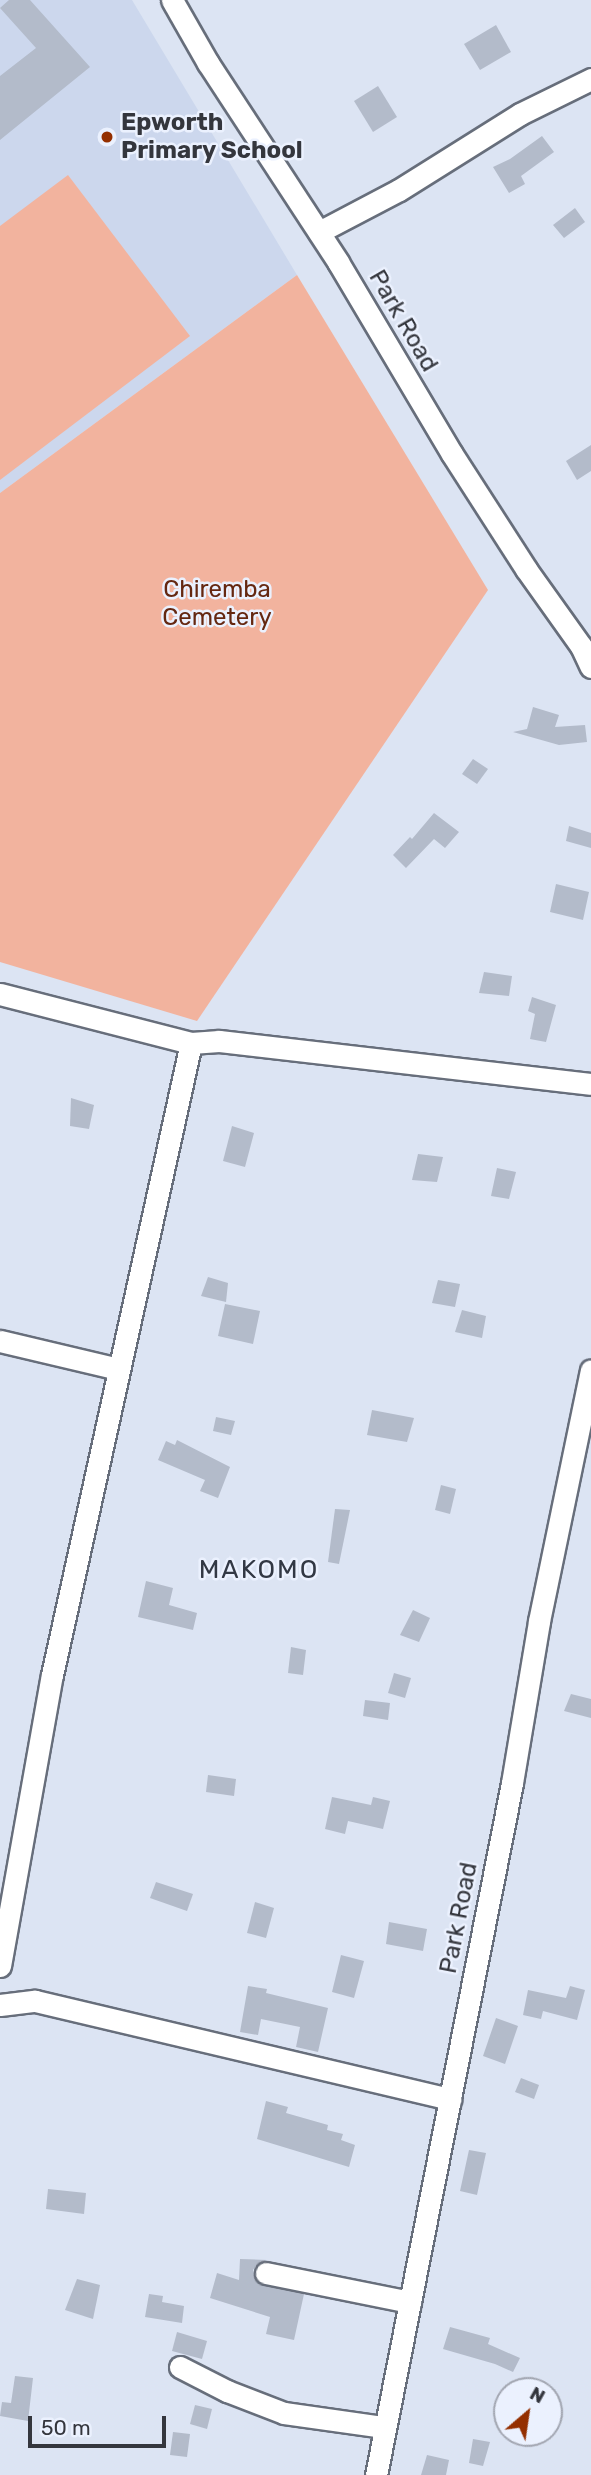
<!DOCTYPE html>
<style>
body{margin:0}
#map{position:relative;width:591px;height:2475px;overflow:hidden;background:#dce4f3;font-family:Rubik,sans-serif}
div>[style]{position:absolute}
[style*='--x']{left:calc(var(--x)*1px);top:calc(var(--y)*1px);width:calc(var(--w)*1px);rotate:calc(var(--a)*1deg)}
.built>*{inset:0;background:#ccd7ed}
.green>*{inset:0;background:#f2b39e}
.building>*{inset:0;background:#b3bbca}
.roads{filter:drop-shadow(2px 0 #676e7b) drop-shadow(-2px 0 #676e7b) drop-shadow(0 2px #676e7b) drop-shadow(0 -2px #676e7b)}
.minor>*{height:21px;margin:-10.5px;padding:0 10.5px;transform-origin:10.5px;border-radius:10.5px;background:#fff}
.dots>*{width:19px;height:19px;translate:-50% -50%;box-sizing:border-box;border:4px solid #ebf1fe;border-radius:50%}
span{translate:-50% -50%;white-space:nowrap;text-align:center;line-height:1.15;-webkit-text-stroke:5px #ebf1fe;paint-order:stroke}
.poi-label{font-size:24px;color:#34363d;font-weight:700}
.left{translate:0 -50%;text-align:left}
.street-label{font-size:24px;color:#34363d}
.park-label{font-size:24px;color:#652710}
.neighbourhood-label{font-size:26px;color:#323844;letter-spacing:2px}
.north{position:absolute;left:493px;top:2377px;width:70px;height:70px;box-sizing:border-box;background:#ebf1fe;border:2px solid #a2a6b1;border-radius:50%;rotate:29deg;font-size:19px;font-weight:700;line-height:28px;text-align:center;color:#34363d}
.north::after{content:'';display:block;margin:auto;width:24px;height:32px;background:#942f00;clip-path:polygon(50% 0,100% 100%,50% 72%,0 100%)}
.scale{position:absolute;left:28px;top:2416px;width:138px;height:32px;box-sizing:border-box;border:4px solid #34363d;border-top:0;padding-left:9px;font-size:21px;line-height:24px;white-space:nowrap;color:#34363d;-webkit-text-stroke:5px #ebf1fe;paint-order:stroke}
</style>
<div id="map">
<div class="built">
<i style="clip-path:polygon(0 0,132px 0,297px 275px,0 493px)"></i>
</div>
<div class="green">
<i style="clip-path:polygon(68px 175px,190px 336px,0 480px,0 226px)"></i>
<i style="clip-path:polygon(297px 275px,488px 590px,197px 1021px,0 962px,0 493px)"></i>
</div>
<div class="building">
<i style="clip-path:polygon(9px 0,30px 0,90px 67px,0 140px,0 76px,36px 48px,0 8px)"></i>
<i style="clip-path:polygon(496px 25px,511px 52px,480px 70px,464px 44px)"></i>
<i style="clip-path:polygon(378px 86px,397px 117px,373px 132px,354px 101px)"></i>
<i style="clip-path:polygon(542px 136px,554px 152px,521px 176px,525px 184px,509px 193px,493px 167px,510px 159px)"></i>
<i style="clip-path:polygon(575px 208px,585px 222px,564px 238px,553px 225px)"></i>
<i style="clip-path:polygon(591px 445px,591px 471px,577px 480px,566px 461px)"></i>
<i style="clip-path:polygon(533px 707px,559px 715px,555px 727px,585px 725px,587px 742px,559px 745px,513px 732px,527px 729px)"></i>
<i style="clip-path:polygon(473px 759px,488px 769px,477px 784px,462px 774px)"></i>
<i style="clip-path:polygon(434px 813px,459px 832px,445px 848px,434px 839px,406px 868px,393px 855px,410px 837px,412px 839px)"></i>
<i style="clip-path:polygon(569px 826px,591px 833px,591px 848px,566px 841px)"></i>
<i style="clip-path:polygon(556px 884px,589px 892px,583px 920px,550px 912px)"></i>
<i style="clip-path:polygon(484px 972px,512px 976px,509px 996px,479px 993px)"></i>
<i style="clip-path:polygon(532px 997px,556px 1005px,546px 1042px,530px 1039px,535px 1014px,528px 1011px)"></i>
<i style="clip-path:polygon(71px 1098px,94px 1105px,89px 1129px,70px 1126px)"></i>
<i style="clip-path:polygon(232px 1126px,254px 1133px,245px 1167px,223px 1161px)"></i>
<i style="clip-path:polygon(418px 1154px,443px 1157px,437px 1182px,412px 1180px)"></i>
<i style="clip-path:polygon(497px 1168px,516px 1172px,509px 1199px,491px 1196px)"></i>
<i style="clip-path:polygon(208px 1277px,228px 1283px,226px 1302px,201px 1296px)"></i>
<i style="clip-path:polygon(438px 1280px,460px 1284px,455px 1307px,432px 1303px)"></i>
<i style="clip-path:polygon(225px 1304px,260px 1311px,253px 1344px,218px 1336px)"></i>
<i style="clip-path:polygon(462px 1310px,486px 1316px,482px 1338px,455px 1332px)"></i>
<i style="clip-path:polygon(372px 1410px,414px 1418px,407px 1442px,367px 1435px)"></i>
<i style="clip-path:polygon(216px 1417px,235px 1421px,231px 1435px,213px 1431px)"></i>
<i style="clip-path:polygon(177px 1440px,230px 1467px,218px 1498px,200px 1491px,205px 1480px,158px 1460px,166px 1441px,175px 1445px)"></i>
<i style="clip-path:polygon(441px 1485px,456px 1489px,450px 1514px,435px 1510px)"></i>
<i style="clip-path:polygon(335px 1509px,350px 1510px,339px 1564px,328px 1562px)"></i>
<i style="clip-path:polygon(146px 1581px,173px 1588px,169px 1605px,197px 1613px,193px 1630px,138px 1617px)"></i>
<i style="clip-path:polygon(413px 1610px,430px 1618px,419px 1642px,400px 1635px)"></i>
<i style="clip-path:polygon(291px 1647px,306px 1650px,303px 1675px,288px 1673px)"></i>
<i style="clip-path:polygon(394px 1673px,411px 1678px,405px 1698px,388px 1693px)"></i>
<i style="clip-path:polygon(571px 1694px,591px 1699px,591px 1718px,564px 1711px)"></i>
<i style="clip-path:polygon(365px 1700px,390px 1703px,388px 1720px,363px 1716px)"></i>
<i style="clip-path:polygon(208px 1775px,236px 1779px,234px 1796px,206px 1792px)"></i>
<i style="clip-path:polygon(332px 1797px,371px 1805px,373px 1797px,390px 1801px,383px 1829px,348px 1821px,345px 1834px,325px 1829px)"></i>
<i style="clip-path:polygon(156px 1882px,193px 1894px,187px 1911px,150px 1898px)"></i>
<i style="clip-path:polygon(255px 1902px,274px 1908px,266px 1938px,247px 1933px)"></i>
<i style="clip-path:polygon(389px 1922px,427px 1929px,423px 1951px,386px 1944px)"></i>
<i style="clip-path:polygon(341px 1955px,364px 1961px,354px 1998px,332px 1992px)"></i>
<i style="clip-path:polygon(248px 1986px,267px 1989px,266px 1993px,328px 2008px,318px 2052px,296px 2047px,300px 2027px,261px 2019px,258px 2035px,240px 2032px)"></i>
<i style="clip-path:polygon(570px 1986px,585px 1990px,577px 2020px,543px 2011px,541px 2019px,523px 2015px,528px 1990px,566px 1998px)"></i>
<i style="clip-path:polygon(496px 2018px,518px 2026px,505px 2064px,483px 2056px)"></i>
<i style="clip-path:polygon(521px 2078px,539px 2085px,534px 2099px,515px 2092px)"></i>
<i style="clip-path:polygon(266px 2101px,288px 2107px,286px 2113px,328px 2125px,327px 2130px,343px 2134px,341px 2140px,355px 2145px,349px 2167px,257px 2139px)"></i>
<i style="clip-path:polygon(469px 2150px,486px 2153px,477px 2195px,460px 2191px)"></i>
<i style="clip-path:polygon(48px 2189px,86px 2193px,84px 2214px,46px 2209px)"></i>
<i style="clip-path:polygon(240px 2259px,267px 2260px,257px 2264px,253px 2270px,258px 2283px,304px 2294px,294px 2340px,266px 2334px,270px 2317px,210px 2298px,217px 2273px,239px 2280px)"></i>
<i style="clip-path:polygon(77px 2279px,100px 2285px,93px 2319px,65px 2310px)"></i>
<i style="clip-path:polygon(149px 2294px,163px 2296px,162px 2302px,184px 2306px,182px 2323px,145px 2317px)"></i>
<i style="clip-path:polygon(450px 2327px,490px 2338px,488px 2344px,520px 2358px,513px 2372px,495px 2364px,443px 2349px)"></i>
<i style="clip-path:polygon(177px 2332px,207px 2341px,202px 2359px,172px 2351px)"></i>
<i style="clip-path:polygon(15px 2376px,33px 2378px,28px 2421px,0 2416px,2px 2402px,11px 2403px)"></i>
<i style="clip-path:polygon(195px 2405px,212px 2409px,207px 2429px,190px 2424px)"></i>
<i style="clip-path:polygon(173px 2432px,190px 2434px,187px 2457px,170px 2455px)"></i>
<i style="clip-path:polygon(473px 2439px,490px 2442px,483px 2466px,469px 2463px)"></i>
<i style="clip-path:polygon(427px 2455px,449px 2460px,446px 2475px,421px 2475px)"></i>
</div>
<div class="roads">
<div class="minor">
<i style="--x:172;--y:0;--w:73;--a:60.3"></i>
<i style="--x:208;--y:63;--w:238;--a:56.8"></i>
<i style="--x:338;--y:262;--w:223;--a:59.3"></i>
<i style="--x:452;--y:454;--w:137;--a:57.2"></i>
<i style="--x:526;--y:569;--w:95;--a:54.5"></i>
<i style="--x:581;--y:646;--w:23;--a:65"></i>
<i style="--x:319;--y:232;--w:90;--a:-27.7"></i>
<i style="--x:399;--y:190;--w:143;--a:-32.1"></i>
<i style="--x:520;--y:114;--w:79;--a:-26.2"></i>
<i style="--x:0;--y:994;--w:197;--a:14.4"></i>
<i style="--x:191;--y:1043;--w:28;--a:-4"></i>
<i style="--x:219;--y:1041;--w:374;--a:6.6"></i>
<i style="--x:0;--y:1341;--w:121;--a:13.3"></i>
<i style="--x:0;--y:1966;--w:296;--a:-79.9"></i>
<i style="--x:52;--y:1675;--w:647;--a:-77.6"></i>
<i style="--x:0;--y:2005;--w:35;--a:-7"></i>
<i style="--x:35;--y:2001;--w:427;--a:13.3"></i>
<i style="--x:266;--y:2273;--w:147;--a:11.4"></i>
<i style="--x:180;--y:2367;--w:53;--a:27.1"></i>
<i style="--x:227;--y:2391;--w:61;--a:21.1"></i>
<i style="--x:284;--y:2413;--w:101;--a:8"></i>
<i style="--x:376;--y:2475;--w:705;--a:-78.88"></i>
<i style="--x:512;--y:1783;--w:164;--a:-80.5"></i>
<i style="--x:539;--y:1621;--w:256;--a:-78.3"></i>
</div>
</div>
<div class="dots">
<i style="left:107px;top:137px;background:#942f00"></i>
</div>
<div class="poi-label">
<span class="left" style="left:121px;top:137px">Epworth<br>Primary School</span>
</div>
<div class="street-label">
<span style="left:403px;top:321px;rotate:60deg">Park Road</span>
<span style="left:459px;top:1918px;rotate:-79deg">Park Road</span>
</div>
<div class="park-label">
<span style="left:217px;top:604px">Chiremba<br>Cemetery</span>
</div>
<div class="neighbourhood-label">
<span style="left:259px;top:1570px">MAKOMO</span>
</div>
<div class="north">N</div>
<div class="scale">50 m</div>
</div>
